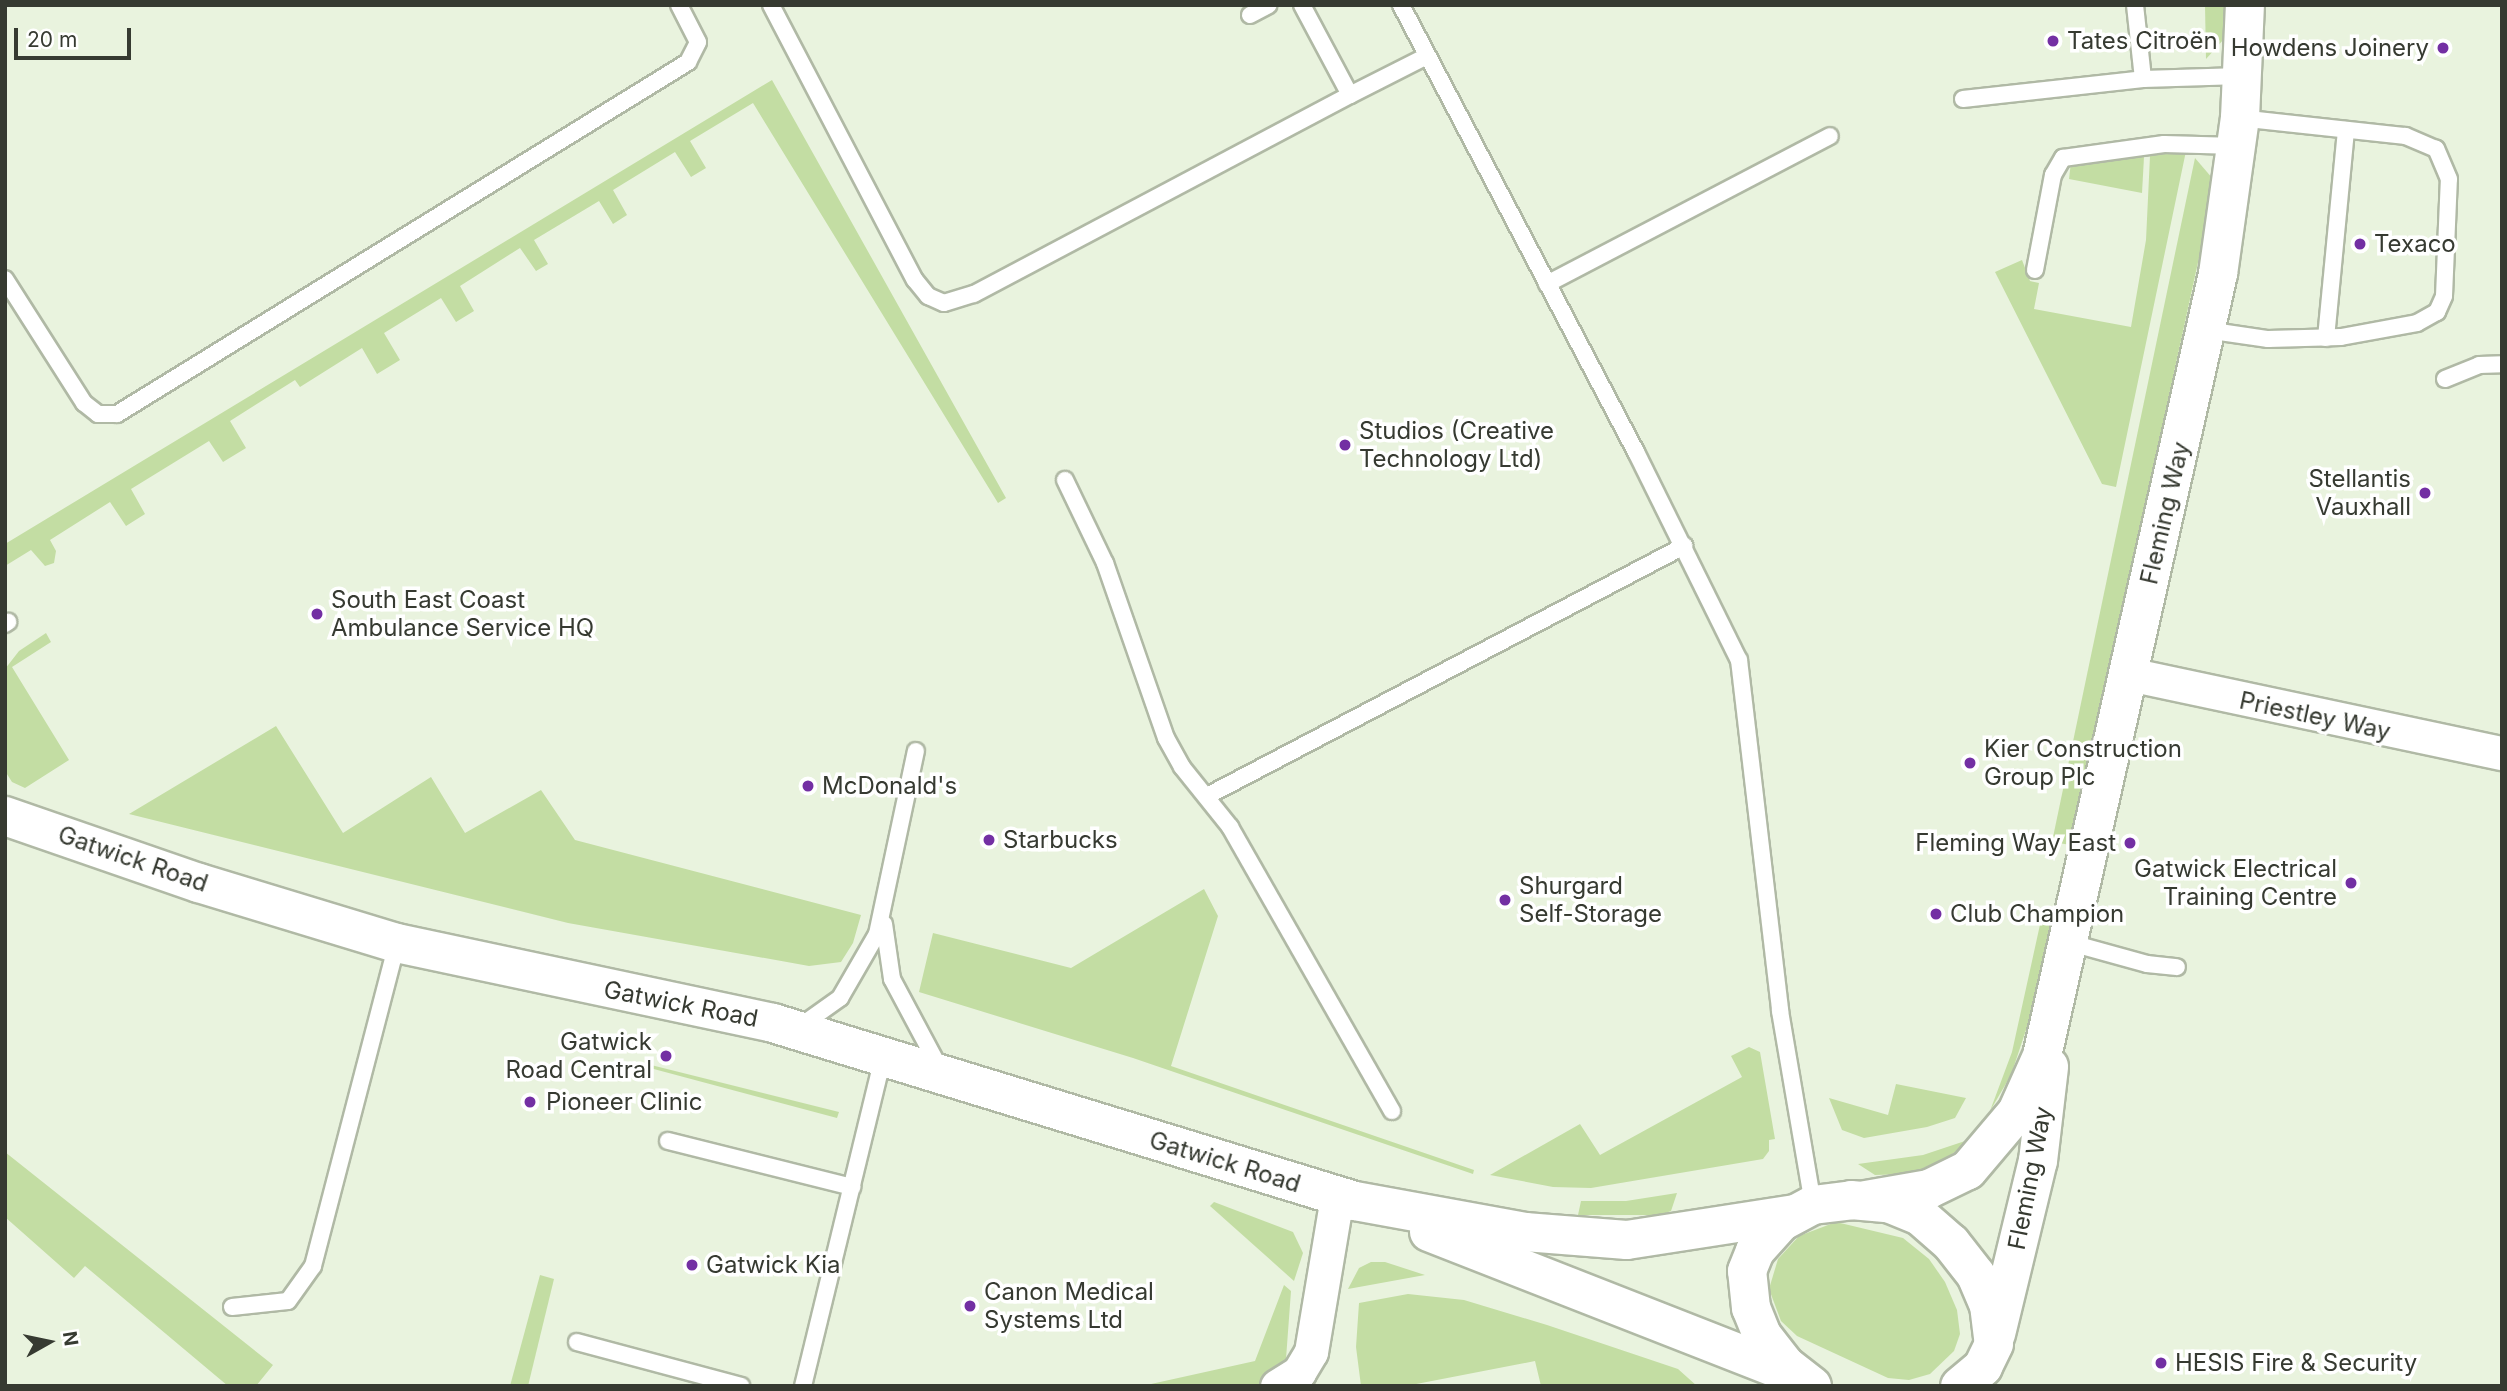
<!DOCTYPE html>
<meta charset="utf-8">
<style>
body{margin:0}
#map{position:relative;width:2507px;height:1391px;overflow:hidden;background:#e9f3de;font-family:Inter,sans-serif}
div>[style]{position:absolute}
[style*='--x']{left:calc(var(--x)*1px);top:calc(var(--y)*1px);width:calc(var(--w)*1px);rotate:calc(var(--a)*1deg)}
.green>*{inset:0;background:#c3dda3}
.roads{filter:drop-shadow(2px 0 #b0b9a5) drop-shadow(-2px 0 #b0b9a5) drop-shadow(0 2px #b0b9a5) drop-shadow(0 -2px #b0b9a5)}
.service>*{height:16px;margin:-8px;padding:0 8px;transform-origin:8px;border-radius:8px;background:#fff}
.minor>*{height:33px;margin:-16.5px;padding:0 16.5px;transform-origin:16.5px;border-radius:16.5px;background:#fff}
.tertiary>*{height:38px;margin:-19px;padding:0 19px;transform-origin:19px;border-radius:19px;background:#fff}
.dots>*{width:19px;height:19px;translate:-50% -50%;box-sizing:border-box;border:4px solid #fff;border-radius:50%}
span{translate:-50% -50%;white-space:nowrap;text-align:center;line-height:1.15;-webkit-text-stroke:7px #fff;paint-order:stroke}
.poi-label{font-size:24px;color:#363a31}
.left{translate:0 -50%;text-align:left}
.right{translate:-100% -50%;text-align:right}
.street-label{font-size:24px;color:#363a31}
.frame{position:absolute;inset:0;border:7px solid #363a31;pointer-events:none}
.north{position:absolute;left:14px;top:1307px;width:70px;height:70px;-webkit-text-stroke:5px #fff;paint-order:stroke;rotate:81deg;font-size:19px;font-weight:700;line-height:28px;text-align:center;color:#363a31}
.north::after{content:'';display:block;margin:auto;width:24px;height:32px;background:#363a31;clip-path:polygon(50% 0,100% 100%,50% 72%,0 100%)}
.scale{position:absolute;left:14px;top:28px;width:117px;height:32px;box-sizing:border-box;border:4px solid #363a31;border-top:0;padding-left:9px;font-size:21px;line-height:24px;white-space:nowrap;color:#363a31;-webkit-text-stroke:5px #fff;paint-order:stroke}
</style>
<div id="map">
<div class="green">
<i style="clip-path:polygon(2205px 5px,2225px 5px,2224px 39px,2206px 59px)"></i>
<i style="clip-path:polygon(772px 80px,1006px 498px,998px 503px,753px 103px,690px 141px,706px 168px,691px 177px,675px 152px,613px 190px,627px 215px,613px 224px,599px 201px,534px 240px,548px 264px,536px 271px,520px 248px,460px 286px,474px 311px,456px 322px,441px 298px,384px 333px,400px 360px,377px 374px,362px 348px,300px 387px,295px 380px,230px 421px,246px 448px,223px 462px,209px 441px,131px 489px,145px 514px,126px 526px,110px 502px,50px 540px,56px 551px,54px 563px,45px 566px,31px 550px,5px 566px,5px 544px)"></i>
<i style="clip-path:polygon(2186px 151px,2116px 487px,2102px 484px,1995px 272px,2022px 260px,2030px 281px,2039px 283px,2034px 309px,2131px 327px,2146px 240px,2150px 156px)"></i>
<i style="clip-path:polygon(2144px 157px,2142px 193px,2069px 179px,2071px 162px)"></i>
<i style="clip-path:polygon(2195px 158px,2213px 179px,2214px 189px,2071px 845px,2052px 842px)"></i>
<i style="clip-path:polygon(46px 633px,51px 642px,12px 667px,69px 760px,25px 788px,12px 782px,5px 771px,5px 669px,19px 651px)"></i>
<i style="clip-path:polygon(276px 726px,343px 833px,431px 777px,465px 833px,541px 790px,575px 840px,861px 915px,853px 943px,841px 962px,809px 966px,568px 923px,129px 814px)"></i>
<i style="clip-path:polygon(1204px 889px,1218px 916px,1171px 1066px,1474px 1170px,1473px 1174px,1133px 1058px,919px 992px,933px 933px,1071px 968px)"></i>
<i style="clip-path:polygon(2043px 911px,2054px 913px,2030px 1018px,2011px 1075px,1990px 1111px,2012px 1052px)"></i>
<i style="clip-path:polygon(1749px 1047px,1760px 1052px,1775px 1139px,1769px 1140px,1769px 1151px,1763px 1159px,1591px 1188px,1553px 1187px,1490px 1175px,1580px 1124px,1600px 1155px,1742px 1077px,1731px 1056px)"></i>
<i style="clip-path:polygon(651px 1065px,839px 1112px,837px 1118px,650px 1068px)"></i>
<i style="clip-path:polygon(1896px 1084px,1966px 1098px,1955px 1118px,1927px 1127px,1864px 1138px,1842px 1130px,1829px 1098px,1888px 1115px)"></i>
<i style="clip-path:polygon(1974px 1138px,1944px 1160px,1909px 1174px,1875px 1175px,1858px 1164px,1923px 1155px)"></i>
<i style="clip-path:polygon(5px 1152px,273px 1365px,256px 1386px,228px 1386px,85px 1266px,74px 1278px,5px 1217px)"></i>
<i style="clip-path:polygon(1677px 1193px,1671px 1211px,1660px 1215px,1578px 1215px,1581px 1201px,1626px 1201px)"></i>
<i style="clip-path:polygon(1214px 1202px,1293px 1232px,1303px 1253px,1294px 1281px,1210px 1206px)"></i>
<i style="clip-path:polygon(1836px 1222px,1903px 1238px,1929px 1259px,1945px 1282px,1957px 1310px,1960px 1334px,1954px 1351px,1930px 1374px,1909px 1380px,1888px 1378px,1797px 1336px,1781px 1321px,1769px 1289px,1778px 1259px,1799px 1236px)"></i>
<i style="clip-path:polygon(1371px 1262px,1385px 1262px,1425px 1275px,1348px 1289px,1359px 1268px)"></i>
<i style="clip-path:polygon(540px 1275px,554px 1279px,528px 1386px,510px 1386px)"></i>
<i style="clip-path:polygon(1284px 1285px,1291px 1291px,1284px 1386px,1142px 1386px,1255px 1361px)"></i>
<i style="clip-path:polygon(1408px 1294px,1464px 1300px,1547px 1325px,1678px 1369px,1697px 1386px,1541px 1386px,1535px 1361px,1406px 1386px,1361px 1386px,1356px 1347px,1359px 1303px)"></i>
</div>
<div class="roads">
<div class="service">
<i style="--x:771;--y:5;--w:310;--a:62.4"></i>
<i style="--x:915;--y:280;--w:21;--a:51"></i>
<i style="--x:928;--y:296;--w:17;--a:24"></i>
<i style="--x:944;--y:303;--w:31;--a:-17"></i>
<i style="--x:974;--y:294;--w:425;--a:-27.9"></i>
<i style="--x:1302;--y:5;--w:102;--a:61.9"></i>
<i style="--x:1350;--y:95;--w:86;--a:-26.9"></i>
<i style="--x:1401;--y:5;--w:505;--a:62.27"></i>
<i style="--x:1636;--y:452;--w:232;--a:63.7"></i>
<i style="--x:1739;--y:660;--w:353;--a:83.3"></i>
<i style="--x:1780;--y:1011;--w:197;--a:80.3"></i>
<i style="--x:2135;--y:5;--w:74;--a:83.8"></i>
<i style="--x:1250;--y:15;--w:21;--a:-28"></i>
<i style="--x:1963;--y:99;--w:181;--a:-6.3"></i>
<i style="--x:2143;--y:79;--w:98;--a:-1.8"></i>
<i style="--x:2035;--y:270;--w:97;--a:-79.3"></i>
<i style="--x:2053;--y:175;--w:20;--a:-60"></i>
<i style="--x:2063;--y:158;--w:102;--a:-7.9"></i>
<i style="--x:2164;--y:144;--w:73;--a:1.6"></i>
<i style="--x:5;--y:279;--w:147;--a:57.5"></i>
<i style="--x:84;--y:403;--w:18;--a:38"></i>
<i style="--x:98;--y:414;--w:19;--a:0"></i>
<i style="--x:117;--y:414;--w:671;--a:-31.65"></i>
<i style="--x:688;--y:62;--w:22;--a:-63"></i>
<i style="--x:698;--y:42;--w:42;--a:-117.2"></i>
<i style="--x:1547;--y:284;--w:319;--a:-27.6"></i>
<i style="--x:2206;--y:330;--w:63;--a:8.3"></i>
<i style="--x:2268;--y:339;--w:73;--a:-1.6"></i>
<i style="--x:2341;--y:337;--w:77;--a:-10.4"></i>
<i style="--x:2417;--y:323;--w:23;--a:-29"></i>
<i style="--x:2437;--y:312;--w:17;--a:-66"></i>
<i style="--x:2444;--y:296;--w:117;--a:-87.6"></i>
<i style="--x:2449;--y:179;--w:33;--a:-113"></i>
<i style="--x:2436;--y:149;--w:34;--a:-157"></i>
<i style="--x:2405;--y:136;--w:166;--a:-173.8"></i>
<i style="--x:2326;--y:338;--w:209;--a:-84.5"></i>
<i style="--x:2445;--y:379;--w:37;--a:-22"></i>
<i style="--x:2479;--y:365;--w:23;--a:-2"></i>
<i style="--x:1065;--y:480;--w:92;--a:64.3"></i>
<i style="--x:1105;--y:563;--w:185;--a:70.8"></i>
<i style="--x:1166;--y:738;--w:33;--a:61"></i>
<i style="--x:1182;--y:767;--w:77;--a:51.3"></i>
<i style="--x:1230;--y:827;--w:327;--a:60.3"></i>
<i style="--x:5;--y:624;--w:4;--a:-34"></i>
<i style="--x:1207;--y:796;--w:539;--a:-27.66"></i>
<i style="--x:884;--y:924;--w:56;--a:81.7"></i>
<i style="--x:892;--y:979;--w:100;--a:61.9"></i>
<i style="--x:2071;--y:943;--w:79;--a:15.4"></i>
<i style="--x:2147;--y:964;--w:30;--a:6"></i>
<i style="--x:802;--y:1025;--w:47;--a:-35.4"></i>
<i style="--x:840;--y:998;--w:74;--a:-60"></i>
<i style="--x:877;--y:934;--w:187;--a:-78"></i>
<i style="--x:668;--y:1141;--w:190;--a:14"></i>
<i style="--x:232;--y:1307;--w:56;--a:-6.1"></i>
<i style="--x:288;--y:1301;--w:43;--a:-54.5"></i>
<i style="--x:313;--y:1266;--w:334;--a:-75.4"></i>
<i style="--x:577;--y:1342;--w:170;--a:15"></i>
<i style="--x:803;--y:1386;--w:339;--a:-76.3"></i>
</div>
<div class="minor">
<i style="--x:2129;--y:674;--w:381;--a:12"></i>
<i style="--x:1277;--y:1386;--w:26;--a:-32"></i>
<i style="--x:1299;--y:1372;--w:23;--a:-59"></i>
<i style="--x:1311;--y:1352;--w:158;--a:-80.5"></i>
</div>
<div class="tertiary">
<i style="--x:5;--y:816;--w:205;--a:19.1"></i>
<i style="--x:199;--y:883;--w:207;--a:16.9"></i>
<i style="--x:397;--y:943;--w:384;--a:12"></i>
<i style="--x:773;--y:1023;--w:609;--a:17.01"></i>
<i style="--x:1355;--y:1201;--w:173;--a:10.3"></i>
<i style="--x:1525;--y:1232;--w:102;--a:4.5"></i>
<i style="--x:1627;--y:1240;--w:170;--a:-8.8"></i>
<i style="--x:1866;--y:1200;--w:64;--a:-9.9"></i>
<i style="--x:1929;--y:1189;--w:43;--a:-26"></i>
<i style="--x:1968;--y:1170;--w:76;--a:-49.8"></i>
<i style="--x:2017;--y:1112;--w:61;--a:-65.9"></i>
<i style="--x:2042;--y:1056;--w:802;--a:-77.32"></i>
<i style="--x:2218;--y:274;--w:158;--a:-82"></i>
<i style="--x:2240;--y:118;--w:113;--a:-87.5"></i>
<i style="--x:1429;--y:1232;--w:391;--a:21.4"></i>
<i style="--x:1996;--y:1334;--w:178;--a:-76.4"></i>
<i style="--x:2038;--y:1161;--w:95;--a:-83.3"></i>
<i style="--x:1812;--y:1386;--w:33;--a:-142"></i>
<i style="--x:1786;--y:1366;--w:39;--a:-128"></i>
<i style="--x:1762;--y:1335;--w:29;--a:-112"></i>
<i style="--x:1751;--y:1308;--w:37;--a:-96"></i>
<i style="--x:1747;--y:1271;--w:22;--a:-68"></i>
<i style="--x:1755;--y:1251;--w:39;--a:-48"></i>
<i style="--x:1781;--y:1222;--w:36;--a:-28"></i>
<i style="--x:1813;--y:1205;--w:38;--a:-7"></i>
<i style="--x:1851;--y:1200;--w:37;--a:5"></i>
<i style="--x:1888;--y:1203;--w:35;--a:22"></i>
<i style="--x:1920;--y:1216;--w:41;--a:41.1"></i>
<i style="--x:1951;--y:1243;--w:41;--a:52"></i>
<i style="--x:1976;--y:1275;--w:33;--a:67"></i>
<i style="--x:1989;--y:1305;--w:39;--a:83"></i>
<i style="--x:1994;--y:1344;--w:25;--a:116"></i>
<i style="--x:1983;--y:1367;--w:30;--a:140"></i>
</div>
</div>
<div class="dots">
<i style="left:2053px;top:41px;background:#732fa3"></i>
<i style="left:2443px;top:48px;background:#732fa3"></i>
<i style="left:2360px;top:244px;background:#732fa3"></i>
<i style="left:1345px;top:445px;background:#732fa3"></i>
<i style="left:2425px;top:493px;background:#732fa3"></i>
<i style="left:317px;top:614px;background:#732fa3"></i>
<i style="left:1970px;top:763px;background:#732fa3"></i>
<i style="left:808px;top:786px;background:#732fa3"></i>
<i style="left:989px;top:840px;background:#732fa3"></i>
<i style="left:2130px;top:843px;background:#732fa3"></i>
<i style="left:2351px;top:883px;background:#732fa3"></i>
<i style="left:1505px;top:900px;background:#732fa3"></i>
<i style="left:1936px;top:914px;background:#732fa3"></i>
<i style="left:666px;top:1056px;background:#732fa3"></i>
<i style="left:530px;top:1102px;background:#732fa3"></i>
<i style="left:692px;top:1265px;background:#732fa3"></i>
<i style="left:970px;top:1306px;background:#732fa3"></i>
<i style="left:2161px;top:1363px;background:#732fa3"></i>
</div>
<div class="poi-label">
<span class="left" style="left:2067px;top:41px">Tates Citroën</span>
<span class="right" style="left:2429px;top:48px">Howdens Joinery</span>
<span class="left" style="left:2374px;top:244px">Texaco</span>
<span class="left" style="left:1359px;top:445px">Studios (Creative<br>Technology Ltd)</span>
<span class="right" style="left:2411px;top:493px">Stellantis<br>Vauxhall</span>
<span class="left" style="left:331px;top:614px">South East Coast<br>Ambulance Service HQ</span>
<span class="left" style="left:1984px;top:763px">Kier Construction<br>Group Plc</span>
<span class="left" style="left:822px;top:786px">McDonald's</span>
<span class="left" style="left:1003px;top:840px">Starbucks</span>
<span class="right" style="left:2116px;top:843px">Fleming Way East</span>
<span class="right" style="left:2337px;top:883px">Gatwick Electrical<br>Training Centre</span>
<span class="left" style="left:1519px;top:900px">Shurgard<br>Self-Storage</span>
<span class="left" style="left:1950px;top:914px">Club Champion</span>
<span class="right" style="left:652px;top:1056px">Gatwick<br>Road Central</span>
<span class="left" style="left:546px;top:1102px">Pioneer Clinic</span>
<span class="left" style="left:706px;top:1265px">Gatwick Kia</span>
<span class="left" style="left:984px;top:1306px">Canon Medical<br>Systems Ltd</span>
<span class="left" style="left:2175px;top:1363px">HESIS Fire &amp; Security</span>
</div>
<div class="street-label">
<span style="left:2165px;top:513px;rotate:-77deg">Fleming Way</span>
<span style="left:2315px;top:716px;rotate:12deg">Priestley Way</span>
<span style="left:133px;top:859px;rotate:19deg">Gatwick Road</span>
<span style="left:681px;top:1004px;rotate:11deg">Gatwick Road</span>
<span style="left:1225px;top:1162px;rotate:17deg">Gatwick Road</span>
<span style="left:2030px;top:1178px;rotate:-79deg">Fleming Way</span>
</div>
<div class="frame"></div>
<div class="north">N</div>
<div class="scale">20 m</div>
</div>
